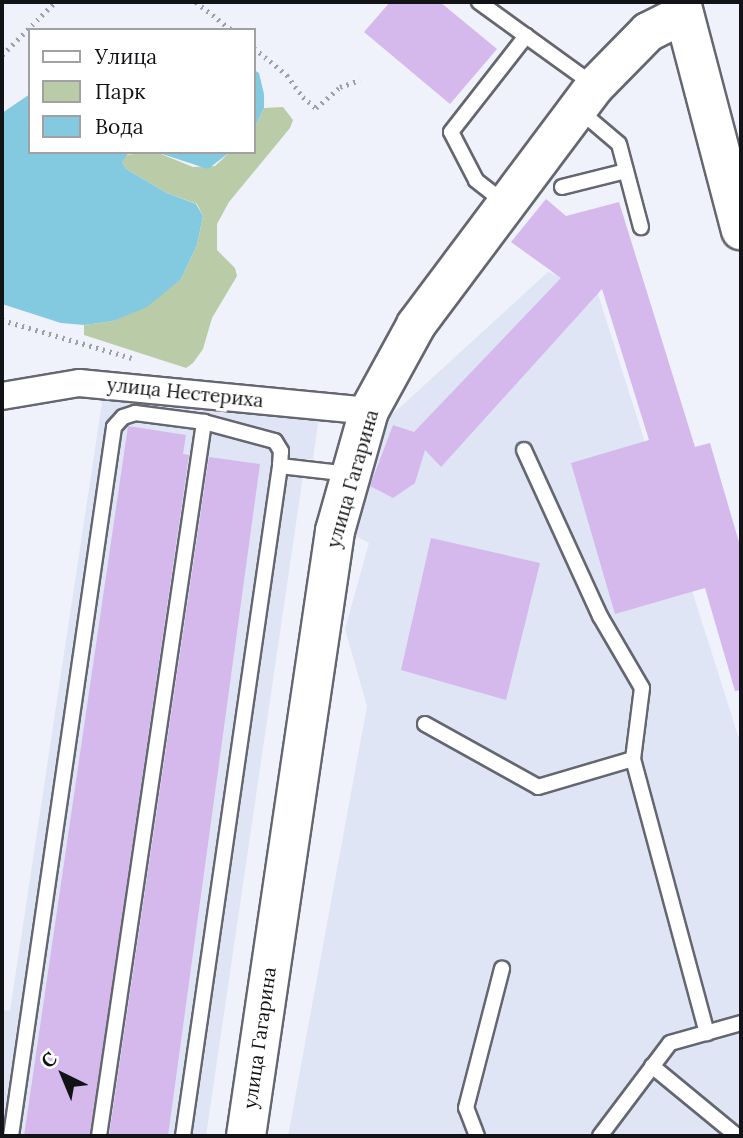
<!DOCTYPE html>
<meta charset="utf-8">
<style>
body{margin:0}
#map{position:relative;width:743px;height:1138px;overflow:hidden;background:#eff2fb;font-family:Lora,serif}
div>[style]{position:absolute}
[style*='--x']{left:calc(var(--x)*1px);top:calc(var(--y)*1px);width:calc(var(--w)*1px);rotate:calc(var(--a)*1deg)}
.built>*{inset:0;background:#dfe5f5}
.green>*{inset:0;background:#bacca7}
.water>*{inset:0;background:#83cae0}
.building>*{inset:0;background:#d5b8ec}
.path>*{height:4.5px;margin-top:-2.25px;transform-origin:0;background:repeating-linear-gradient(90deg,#9da0a6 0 2px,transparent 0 7px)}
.roads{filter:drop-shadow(2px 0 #64676f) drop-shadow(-2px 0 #64676f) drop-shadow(0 2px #64676f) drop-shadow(0 -2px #64676f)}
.lane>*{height:14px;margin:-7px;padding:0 7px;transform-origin:7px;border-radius:7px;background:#fff}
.street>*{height:26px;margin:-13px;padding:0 13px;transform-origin:13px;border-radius:13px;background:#fff}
.secondary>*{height:38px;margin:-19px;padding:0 19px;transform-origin:19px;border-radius:19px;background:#fff}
span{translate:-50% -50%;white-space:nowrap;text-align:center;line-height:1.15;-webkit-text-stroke:7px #fff;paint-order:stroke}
.street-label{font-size:19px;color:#121316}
.frame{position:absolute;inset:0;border:4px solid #121316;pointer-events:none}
.legend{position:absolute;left:28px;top:28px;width:228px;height:126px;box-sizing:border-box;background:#fff;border:2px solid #a0a1a2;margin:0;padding:9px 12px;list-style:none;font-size:21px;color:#121316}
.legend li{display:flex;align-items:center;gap:14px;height:35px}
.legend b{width:35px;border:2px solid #a0a1a2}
.north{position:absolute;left:28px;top:1040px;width:70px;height:70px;-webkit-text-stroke:5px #fff;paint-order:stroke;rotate:317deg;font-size:19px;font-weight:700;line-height:28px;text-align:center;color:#121316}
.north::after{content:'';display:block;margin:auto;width:24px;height:32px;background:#121316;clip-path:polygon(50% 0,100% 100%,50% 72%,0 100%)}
</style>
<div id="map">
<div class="built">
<i style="clip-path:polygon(548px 272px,596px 288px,741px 745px,741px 1136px,288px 1136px,367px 706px,345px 629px,369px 543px,350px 533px,384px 422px)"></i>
<i style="clip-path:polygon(103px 396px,319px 417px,313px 459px,305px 459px,304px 469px,206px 1136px,2px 1136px,2px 1010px,10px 1011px)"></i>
</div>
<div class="green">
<i style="clip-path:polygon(283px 107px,293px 120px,290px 128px,229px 202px,217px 224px,217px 250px,235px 268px,237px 276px,212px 318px,203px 349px,193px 363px,186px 368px,84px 335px,84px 325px,113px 321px,181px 279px,197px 245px,203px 216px,197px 204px,167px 193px,126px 169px,122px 162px,124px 155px,156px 152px,193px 167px,215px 166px,230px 152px,254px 152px,254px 129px,264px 108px)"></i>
</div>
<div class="water">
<i style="clip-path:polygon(254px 70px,259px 73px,264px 94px,264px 108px,254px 129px)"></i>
<i style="clip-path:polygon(30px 94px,30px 152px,129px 152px,122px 162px,126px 169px,167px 193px,196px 204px,203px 216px,197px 245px,181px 279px,147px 307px,113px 321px,84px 325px,61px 323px,2px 304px,2px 113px)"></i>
<i style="clip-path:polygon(156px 152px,230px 152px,208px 169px)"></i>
</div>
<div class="building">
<i style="clip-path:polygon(390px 2px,440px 2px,497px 49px,450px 104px,364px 32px)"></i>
<i style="clip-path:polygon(546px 199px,566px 216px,619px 202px,695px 447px,710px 443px,741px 549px,741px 690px,735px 691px,705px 588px,615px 614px,571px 463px,649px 440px,602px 289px,441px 467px,425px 450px,415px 483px,393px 498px,370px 486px,393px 425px,414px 432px,561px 278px,511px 242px)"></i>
<i style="clip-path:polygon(128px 426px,186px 435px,183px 454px,189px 455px,90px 1136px,24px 1136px)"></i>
<i style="clip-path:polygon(209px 457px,260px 464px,168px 1136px,109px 1136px)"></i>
<i style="clip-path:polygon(431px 538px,540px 563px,506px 700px,401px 670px)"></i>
</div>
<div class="path">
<i style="--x:196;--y:2;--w:46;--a:37.9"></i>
<i style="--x:254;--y:48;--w:43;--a:39.3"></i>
<i style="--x:287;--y:75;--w:27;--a:54"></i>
<i style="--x:303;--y:97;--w:17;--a:40"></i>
<i style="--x:316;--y:108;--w:32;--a:-41"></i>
<i style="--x:340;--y:87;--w:21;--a:-19"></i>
<i style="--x:2;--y:55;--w:75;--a:-45"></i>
<i style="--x:2;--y:320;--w:139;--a:16.3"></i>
</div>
<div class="roads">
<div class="lane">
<i style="--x:479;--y:2;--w:58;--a:35.9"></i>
<i style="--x:579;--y:110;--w:52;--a:40.4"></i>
<i style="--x:619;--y:144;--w:86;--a:75.2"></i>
<i style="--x:562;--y:187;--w:66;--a:-14"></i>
<i style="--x:505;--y:203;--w:37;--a:-142"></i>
<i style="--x:476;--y:180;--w:54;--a:-117.5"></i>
<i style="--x:451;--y:132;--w:122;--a:-52"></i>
<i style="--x:526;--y:36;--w:84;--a:35.8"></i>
<i style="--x:524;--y:450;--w:183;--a:65.4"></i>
<i style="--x:600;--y:616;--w:83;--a:59.7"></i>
<i style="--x:642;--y:688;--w:72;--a:97.2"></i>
<i style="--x:633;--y:759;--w:284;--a:74.9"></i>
<i style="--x:425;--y:724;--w:129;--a:29.1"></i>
<i style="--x:538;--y:787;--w:99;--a:-16.4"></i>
<i style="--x:652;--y:1066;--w:110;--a:39.5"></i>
<i style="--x:11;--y:1136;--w:716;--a:-81.73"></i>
<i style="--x:114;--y:427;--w:13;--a:-48"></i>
<i style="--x:123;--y:417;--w:13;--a:-18"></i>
<i style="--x:135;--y:413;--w:70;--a:7.4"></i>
<i style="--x:204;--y:422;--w:73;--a:15"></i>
<i style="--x:275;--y:441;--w:12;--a:59"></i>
<i style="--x:281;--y:451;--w:15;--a:94"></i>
<i style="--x:99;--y:1136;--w:722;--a:-81.63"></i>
<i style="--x:183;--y:1136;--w:677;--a:-81.76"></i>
<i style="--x:280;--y:466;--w:70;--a:6.5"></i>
<i style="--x:477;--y:1136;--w:30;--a:-111"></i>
<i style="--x:466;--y:1108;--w:144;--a:-75.5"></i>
<i style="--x:600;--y:1136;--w:116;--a:-53"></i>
<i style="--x:670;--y:1043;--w:74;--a:-15.7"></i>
</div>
<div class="street">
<i style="--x:2;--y:396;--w:78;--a:-9.6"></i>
<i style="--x:79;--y:383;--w:291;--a:5.5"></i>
</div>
<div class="secondary">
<i style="--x:681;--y:2;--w:236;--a:75.3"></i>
<i style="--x:246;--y:1136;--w:612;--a:-81.63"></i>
<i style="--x:335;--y:531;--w:125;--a:-74.2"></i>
<i style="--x:369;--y:411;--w:98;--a:-61.3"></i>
<i style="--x:416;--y:325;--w:299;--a:-53.2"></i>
<i style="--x:595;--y:86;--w:76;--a:-45.5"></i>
<i style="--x:648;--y:32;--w:40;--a:-26.6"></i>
</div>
</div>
<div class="street-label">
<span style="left:185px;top:393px;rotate:6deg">улица Нестериха</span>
<span style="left:353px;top:479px;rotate:-74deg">улица Гагарина</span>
<span style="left:260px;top:1038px;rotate:-82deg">улица Гагарина</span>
</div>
<div class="frame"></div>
<ul class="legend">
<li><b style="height:9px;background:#fff"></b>Улица</li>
<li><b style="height:19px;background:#bacca7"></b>Парк</li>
<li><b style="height:19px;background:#83cae0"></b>Вода</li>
</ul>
<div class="north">С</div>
</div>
